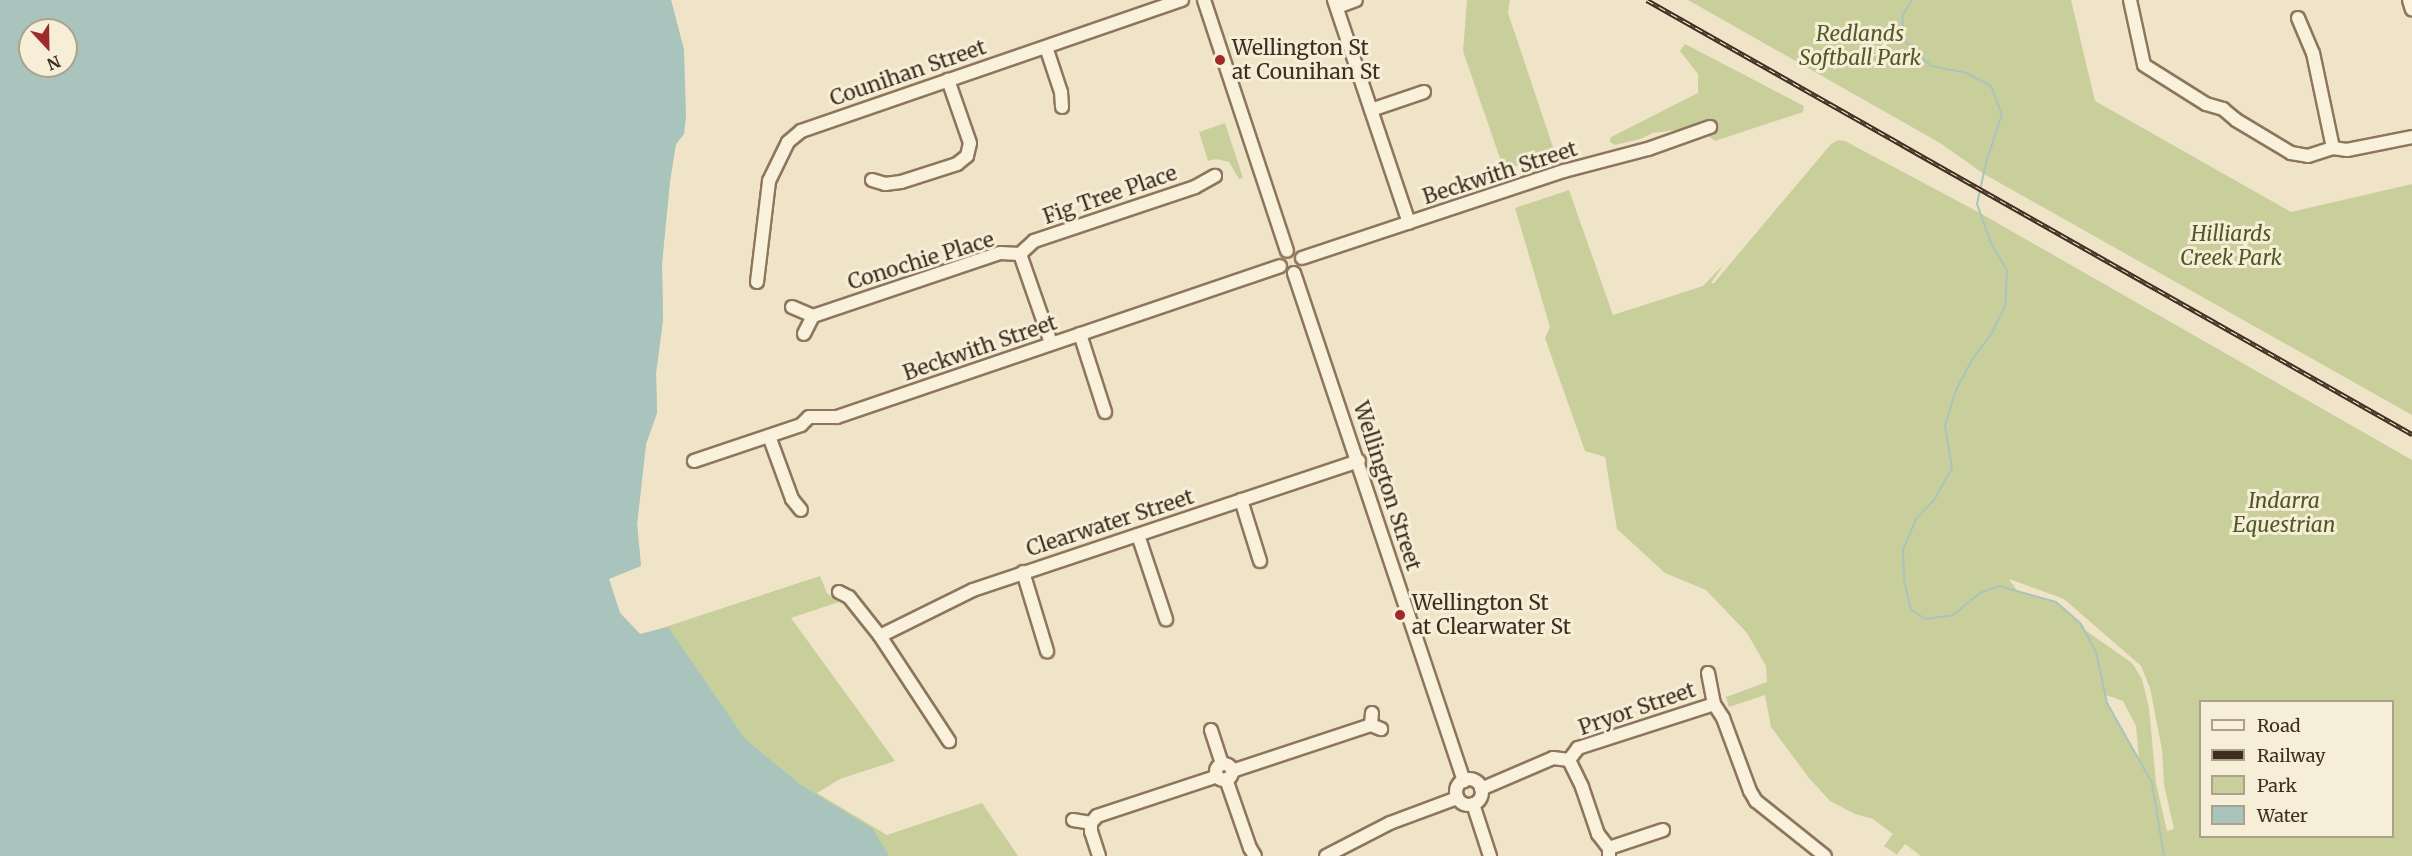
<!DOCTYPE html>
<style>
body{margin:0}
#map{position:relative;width:2412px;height:856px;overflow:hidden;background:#f0e4c8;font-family:Merriweather,serif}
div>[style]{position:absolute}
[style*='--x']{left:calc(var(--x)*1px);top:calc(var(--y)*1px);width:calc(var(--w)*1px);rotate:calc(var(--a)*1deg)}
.green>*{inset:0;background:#c9cf9b}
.water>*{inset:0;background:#a9c4bc}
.stream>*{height:2px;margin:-1px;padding:0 1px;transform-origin:1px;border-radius:1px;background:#a9c4bc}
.roads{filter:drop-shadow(2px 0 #8d765c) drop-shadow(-2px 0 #8d765c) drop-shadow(0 2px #8d765c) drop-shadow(0 -2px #8d765c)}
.minor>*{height:12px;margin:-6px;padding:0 6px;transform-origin:6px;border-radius:6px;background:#faf1dc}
.minor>.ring{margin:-6px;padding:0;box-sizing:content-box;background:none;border:12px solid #faf1dc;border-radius:50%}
.rail>*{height:4.5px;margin-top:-2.25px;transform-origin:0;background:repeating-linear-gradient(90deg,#f7eed8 0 7px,#3d2e20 0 14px);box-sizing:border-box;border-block:2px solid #3d2e20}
.dots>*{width:16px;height:16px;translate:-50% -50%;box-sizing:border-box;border:3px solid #f7eed8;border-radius:50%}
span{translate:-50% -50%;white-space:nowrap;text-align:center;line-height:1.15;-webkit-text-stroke:6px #f7eed8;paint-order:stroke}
.park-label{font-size:21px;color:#4d5a26;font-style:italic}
.poi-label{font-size:21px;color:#3d2e20}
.left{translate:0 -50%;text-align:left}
.street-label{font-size:21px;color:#3d2e20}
.legend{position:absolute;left:2199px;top:700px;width:195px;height:138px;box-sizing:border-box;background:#f7eed8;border:2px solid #ada18e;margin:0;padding:8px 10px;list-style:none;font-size:18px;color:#3d2e20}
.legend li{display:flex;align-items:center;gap:12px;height:30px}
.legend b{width:30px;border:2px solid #ada18e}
.north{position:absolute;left:18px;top:18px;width:60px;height:60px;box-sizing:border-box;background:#f7eed8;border:2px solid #ada18e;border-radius:50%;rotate:158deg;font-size:16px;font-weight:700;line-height:24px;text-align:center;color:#3d2e20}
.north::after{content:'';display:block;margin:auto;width:21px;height:27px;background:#9e2a2b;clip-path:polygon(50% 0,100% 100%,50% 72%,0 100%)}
</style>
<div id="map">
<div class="green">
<i style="clip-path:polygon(671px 0,684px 50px,684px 134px,676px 144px,670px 181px,662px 263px,663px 320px,656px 373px,657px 413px,646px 444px,637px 524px,641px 566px,608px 578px,620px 613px,641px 635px,820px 576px,827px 593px,839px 602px,791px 618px,895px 761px,840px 779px,817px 793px,887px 835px,982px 803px,1018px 856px,681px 856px,562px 492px)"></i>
<i style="clip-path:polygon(1467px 0,1510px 0,1508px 13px,1555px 153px,1504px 170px,1463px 51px)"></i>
<i style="clip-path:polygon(1688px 0,2071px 0,2095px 101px,2291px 212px,2412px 184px,2412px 415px,1984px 174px,1940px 143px)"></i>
<i style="clip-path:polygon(1685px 44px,1804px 106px,1803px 112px,1715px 141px,1697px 127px,1653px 133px,1640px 139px,1615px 145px,1610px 142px,1611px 137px,1698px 93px,1698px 74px,1680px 51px)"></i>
<i style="clip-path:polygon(1225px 123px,1243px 178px,1239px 179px,1229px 162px,1216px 159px,1208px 161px,1199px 132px)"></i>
<i style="clip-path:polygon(evenodd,1838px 140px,1845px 141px,1980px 213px,2412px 460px,2412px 856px,1921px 856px,1905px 844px,1897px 855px,1884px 846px,1893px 834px,1873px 819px,1855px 814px,1830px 801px,1809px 778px,1771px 727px,1765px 695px,1729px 707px,1726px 697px,1767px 682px,1766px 666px,1747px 633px,1706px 590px,1665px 573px,1617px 529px,1605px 457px,1585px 451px,1545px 338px,1550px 327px,1515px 208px,1569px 190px,1613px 315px,1703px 286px,1725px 263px,1711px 283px,1714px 283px,1831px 144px,1838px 140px,2009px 579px,2064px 599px,2141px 666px,2150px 688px,2162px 750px,2164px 785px,2174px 829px,2167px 831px,2156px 783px,2149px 708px,2142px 679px,2132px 663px,2085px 630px,2081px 624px,2056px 602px,2018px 592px,2009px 579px,1838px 140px,2106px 695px,2123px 701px,2136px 726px,2139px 759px,2107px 703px,2106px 695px,1838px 140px,2200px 702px,2392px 702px,2392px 836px,2200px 836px,2200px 702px)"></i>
</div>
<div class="water">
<i style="clip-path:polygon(evenodd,0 0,671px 0,684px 50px,686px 116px,684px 134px,676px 144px,670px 181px,662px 263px,663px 320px,656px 373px,657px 413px,646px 444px,637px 524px,641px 566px,609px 579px,620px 613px,640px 634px,668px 627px,745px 739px,800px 784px,873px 829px,889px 856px,0 856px,0 0,30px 30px,66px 30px,66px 66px,30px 66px,30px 30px)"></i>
</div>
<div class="stream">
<i style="--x:1912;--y:0;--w:19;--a:122"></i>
<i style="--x:1902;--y:16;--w:25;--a:83"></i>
<i style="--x:1905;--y:41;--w:36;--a:44"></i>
<i style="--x:1931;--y:66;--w:36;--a:11"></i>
<i style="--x:1966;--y:73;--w:28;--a:27"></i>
<i style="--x:1991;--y:86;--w:30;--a:69"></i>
<i style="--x:2002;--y:114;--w:52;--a:108.1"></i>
<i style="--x:1986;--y:163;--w:42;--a:102.4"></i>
<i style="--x:1977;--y:204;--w:41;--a:70.3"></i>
<i style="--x:1991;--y:243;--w:32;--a:60"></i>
<i style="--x:2007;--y:271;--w:35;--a:93"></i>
<i style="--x:2005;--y:306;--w:30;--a:116"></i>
<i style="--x:1992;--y:333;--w:34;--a:127"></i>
<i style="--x:1972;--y:360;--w:34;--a:118"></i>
<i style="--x:1956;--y:390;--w:38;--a:107"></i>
<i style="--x:1945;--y:426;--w:43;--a:80.5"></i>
<i style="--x:1952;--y:468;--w:35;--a:119"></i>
<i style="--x:1935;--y:499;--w:28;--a:134"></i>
<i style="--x:1916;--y:519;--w:33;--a:113"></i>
<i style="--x:1903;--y:549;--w:31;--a:88"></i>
<i style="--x:1904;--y:580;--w:31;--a:77"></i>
<i style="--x:1911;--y:610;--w:17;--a:31"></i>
<i style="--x:1926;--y:619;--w:27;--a:-8"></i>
<i style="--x:1953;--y:615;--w:35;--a:-39"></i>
<i style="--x:1980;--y:593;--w:20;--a:-20"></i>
<i style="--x:1999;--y:586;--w:59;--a:15.7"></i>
<i style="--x:2056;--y:602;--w:33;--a:41"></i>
<i style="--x:2081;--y:624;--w:32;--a:62"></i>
<i style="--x:2096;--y:652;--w:52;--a:77.8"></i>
<i style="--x:2107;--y:703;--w:92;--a:60.6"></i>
<i style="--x:2152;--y:783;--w:74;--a:80.7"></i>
</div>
<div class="roads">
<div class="minor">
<i style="--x:1204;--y:0;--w:264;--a:71.7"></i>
<i style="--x:1334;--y:0;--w:235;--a:71.4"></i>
<i style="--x:2130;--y:0;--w:66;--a:77.8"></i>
<i style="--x:2144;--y:65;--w:73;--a:32.2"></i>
<i style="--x:2206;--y:104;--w:18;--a:16"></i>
<i style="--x:2223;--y:109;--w:17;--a:40"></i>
<i style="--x:2236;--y:120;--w:64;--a:31"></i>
<i style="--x:2291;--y:153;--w:17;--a:10"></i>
<i style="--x:2308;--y:156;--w:26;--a:-18"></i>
<i style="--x:2333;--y:148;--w:14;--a:8"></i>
<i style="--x:2347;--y:150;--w:66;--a:-11.3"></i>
<i style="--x:2409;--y:0;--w:10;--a:73"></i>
<i style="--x:1337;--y:7;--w:20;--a:-20"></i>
<i style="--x:2298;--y:18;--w:38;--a:67"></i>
<i style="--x:2313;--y:53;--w:97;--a:78.1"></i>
<i style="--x:1046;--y:47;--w:47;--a:71.6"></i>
<i style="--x:1061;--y:92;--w:15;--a:86"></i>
<i style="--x:1371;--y:110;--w:56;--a:-18.8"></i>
<i style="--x:872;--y:180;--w:14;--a:17"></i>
<i style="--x:885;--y:184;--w:16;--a:-7"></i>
<i style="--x:901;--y:182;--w:59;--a:-17.8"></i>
<i style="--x:957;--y:164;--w:13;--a:-39"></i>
<i style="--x:967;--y:156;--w:13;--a:-77"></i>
<i style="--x:970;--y:143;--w:67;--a:-109.2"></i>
<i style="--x:1020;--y:254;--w:19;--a:-43"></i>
<i style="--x:1034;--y:241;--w:170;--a:-18.5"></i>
<i style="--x:1195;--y:187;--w:23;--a:-29"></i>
<i style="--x:1302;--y:258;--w:276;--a:-18.4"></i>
<i style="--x:1564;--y:171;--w:87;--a:-14.7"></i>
<i style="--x:1648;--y:149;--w:66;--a:-19.5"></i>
<i style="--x:1294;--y:273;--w:536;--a:71.5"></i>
<i style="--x:757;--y:282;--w:102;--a:-83.2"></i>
<i style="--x:769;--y:181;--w:43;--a:-64"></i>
<i style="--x:788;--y:142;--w:17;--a:-40"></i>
<i style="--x:801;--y:131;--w:403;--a:-19"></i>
<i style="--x:792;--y:307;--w:23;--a:23"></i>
<i style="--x:813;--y:316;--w:20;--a:117"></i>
<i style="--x:813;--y:316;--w:197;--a:-18.6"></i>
<i style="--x:1000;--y:253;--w:20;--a:3"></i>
<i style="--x:1020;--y:254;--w:94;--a:70.8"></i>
<i style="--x:1080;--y:334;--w:82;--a:72.2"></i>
<i style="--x:769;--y:436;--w:67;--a:69.9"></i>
<i style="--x:792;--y:499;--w:14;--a:51"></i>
<i style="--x:694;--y:461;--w:113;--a:-18.6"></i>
<i style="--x:801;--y:425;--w:11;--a:-45"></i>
<i style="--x:809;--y:417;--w:28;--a:0"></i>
<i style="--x:837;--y:417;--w:468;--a:-18.8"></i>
<i style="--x:1241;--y:500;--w:64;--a:72.7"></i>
<i style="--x:1138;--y:535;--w:89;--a:71.6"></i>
<i style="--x:1023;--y:572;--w:83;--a:73.1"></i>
<i style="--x:839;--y:592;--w:11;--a:27"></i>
<i style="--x:849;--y:597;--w:50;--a:51.5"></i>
<i style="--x:880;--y:636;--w:126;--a:56.7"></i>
<i style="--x:880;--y:636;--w:104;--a:-26.3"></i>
<i style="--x:973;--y:590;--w:407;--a:-18.5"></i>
<i style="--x:1708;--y:673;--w:32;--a:79"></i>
<i style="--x:1714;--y:704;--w:17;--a:57"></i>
<i style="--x:1723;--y:718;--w:78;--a:69.7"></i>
<i style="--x:1750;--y:791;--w:12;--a:59"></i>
<i style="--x:1756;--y:801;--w:88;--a:38.6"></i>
<i style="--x:1372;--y:713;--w:12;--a:95"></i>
<i style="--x:1371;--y:725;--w:11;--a:22"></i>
<i style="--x:1211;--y:730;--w:36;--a:72"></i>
<i style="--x:1569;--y:760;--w:30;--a:64"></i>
<i style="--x:1582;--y:787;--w:50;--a:71.2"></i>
<i style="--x:1598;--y:834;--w:18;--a:52"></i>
<i style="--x:1609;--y:848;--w:8;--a:90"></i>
<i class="ring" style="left:1216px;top:764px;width:4px;height:4px"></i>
<i style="--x:1232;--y:771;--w:146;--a:-18.3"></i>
<i style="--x:1226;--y:779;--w:73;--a:70.8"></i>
<i style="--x:1250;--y:848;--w:9;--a:58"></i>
<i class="ring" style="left:1456px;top:779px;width:14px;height:14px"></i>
<i style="--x:1481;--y:789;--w:78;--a:-23.3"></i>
<i style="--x:1553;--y:758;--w:16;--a:7"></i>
<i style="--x:1569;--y:760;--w:15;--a:-53"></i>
<i style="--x:1578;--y:748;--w:143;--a:-17.9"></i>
<i style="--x:1473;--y:804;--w:55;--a:71.9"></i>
<i style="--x:1073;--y:820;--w:18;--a:9"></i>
<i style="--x:1609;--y:848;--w:57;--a:-18.4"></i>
<i style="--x:1099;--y:856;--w:25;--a:-108"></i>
<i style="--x:1091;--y:832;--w:9;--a:-90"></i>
<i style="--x:1091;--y:823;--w:9;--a:-49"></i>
<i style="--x:1097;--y:816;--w:127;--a:-18.3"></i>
<i style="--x:1326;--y:856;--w:72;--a:-27.3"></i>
<i style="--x:1390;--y:823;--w:72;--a:-20.5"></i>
</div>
</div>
<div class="rail">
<i style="--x:1647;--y:0;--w:880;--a:29.57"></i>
</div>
<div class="dots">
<i style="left:1220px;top:60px;background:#9e2a2b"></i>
<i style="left:1400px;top:615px;background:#9e2a2b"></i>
</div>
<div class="park-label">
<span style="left:1860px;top:46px">Redlands<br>Softball Park</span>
<span style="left:2231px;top:246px">Hilliards<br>Creek Park</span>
<span style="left:2284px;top:513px">Indarra<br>Equestrian</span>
</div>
<div class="poi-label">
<span class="left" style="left:1232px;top:60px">Wellington St<br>at Counihan St</span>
<span class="left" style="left:1412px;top:615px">Wellington St<br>at Clearwater St</span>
</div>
<div class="street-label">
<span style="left:908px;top:73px;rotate:-19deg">Counihan Street</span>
<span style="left:1500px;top:173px;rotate:-18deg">Beckwith Street</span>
<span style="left:1110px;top:195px;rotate:-19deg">Fig Tree Place</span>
<span style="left:921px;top:261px;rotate:-17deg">Conochie Place</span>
<span style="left:980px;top:348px;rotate:-19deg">Beckwith Street</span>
<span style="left:1387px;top:486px;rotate:72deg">Wellington Street</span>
<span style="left:1110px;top:523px;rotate:-18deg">Clearwater Street</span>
<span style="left:1637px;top:709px;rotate:-19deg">Pryor Street</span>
</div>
<ul class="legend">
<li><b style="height:8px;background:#faf1dc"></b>Road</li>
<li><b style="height:8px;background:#3d2e20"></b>Railway</li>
<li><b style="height:16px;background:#c9cf9b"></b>Park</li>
<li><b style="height:16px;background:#a9c4bc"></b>Water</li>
</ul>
<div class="north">N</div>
</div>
